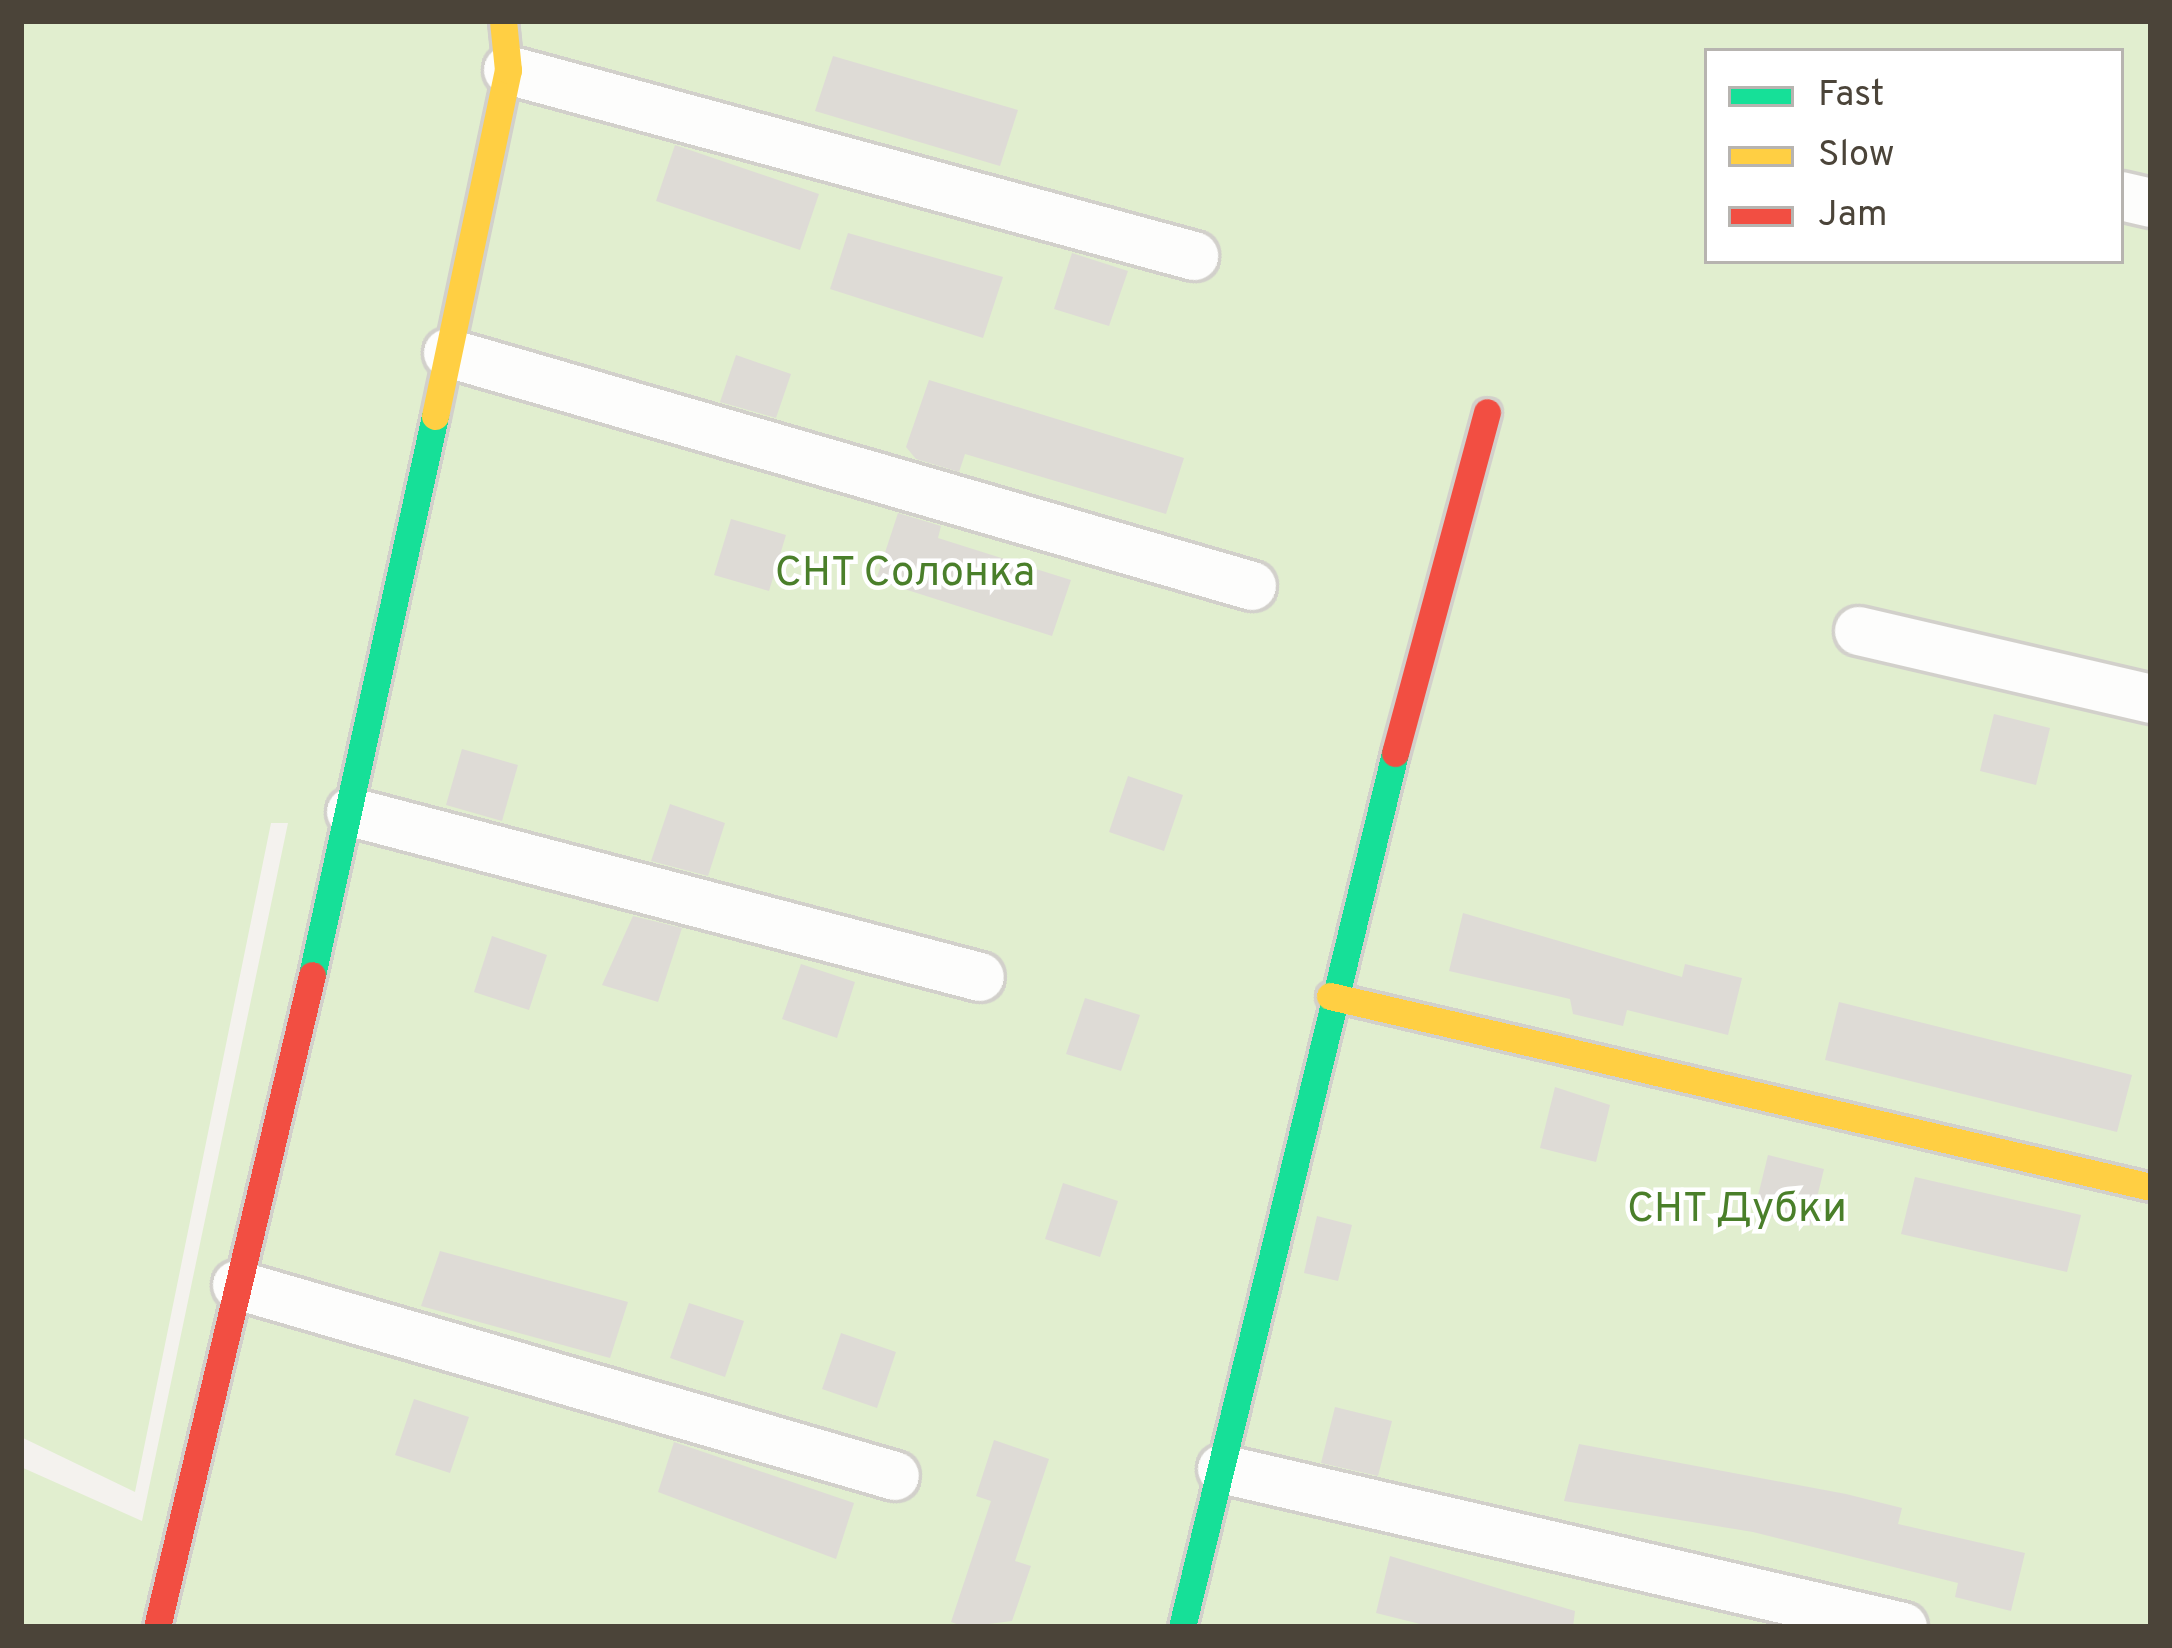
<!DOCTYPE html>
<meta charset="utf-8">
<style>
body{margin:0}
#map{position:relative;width:2172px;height:1648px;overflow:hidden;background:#f4f2ee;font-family:Overpass,sans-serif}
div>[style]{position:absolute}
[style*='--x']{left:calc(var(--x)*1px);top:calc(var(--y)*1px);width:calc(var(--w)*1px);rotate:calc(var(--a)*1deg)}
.green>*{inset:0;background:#e1eecf}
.building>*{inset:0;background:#dedbd6}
.roads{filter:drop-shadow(3px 0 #d2d0cb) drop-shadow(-3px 0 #d2d0cb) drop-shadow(0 3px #d2d0cb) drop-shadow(0 -3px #d2d0cb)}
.street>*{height:48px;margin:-24px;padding:0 24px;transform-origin:24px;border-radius:24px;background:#fdfdfc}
.fast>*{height:27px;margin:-13.5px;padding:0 13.5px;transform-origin:13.5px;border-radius:13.5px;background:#16e098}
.slow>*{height:27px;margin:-13.5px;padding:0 13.5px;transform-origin:13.5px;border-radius:13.5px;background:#ffcf43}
.jam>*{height:27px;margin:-13.5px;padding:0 13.5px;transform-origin:13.5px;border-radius:13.5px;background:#f24e42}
span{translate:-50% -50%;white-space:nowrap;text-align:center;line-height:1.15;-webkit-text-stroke:9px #fff;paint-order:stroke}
.park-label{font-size:42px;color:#4a7f2a}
.frame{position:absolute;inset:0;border:24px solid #4b4439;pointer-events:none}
.legend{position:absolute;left:1704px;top:48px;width:420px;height:216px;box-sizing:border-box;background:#fff;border:3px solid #b7b4b0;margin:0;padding:15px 21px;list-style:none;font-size:36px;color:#4b4439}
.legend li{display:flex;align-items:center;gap:24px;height:60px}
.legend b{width:60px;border:3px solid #b7b4b0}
</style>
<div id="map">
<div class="green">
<i style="clip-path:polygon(evenodd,21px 21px,2151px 21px,2151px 1627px,21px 1627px,21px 1467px,142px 1521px,288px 823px,271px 823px,135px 1492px,21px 1437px,21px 21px,1707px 51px,2121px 51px,2121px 261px,1707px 261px,1707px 51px)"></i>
</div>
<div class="building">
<i style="clip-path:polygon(833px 56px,1018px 110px,1000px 166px,815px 111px)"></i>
<i style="clip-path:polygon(675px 145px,819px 194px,800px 250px,656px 201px)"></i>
<i style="clip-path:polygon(848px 233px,1003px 277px,983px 338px,830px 289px)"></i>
<i style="clip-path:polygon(1072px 253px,1128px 271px,1109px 326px,1054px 309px)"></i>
<i style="clip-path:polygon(736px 355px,791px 374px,776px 418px,720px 402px)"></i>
<i style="clip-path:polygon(929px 380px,1184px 458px,1166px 514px,965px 454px,959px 472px,916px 459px,906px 447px)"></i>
<i style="clip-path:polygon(898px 513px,941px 526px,938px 538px,1071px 580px,1052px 636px,876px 580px)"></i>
<i style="clip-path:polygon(731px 519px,786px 535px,769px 591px,714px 575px)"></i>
<i style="clip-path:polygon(1994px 714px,2050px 728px,2036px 785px,1980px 771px)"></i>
<i style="clip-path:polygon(462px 749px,518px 765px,502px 821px,446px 805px)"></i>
<i style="clip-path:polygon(1128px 776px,1183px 795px,1164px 851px,1109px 832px)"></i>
<i style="clip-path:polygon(670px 804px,725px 823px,708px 876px,651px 861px)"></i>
<i style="clip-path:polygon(1463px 913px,1682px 977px,1685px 964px,1742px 978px,1728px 1035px,1627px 1010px,1623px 1026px,1573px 1014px,1570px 999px,1449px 971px)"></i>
<i style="clip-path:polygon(633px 916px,682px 928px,658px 1002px,602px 985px)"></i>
<i style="clip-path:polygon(492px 936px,547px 955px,529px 1010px,474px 992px)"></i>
<i style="clip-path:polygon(801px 964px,855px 982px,837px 1038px,782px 1019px)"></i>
<i style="clip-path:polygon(1085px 998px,1140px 1015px,1121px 1071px,1066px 1054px)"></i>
<i style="clip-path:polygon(1839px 1002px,2132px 1075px,2117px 1132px,1825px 1060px)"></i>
<i style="clip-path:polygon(1555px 1087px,1610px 1105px,1596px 1162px,1540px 1148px)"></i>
<i style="clip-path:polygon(1768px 1155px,1824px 1169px,1810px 1226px,1754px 1212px)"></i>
<i style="clip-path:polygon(1915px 1177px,2081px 1215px,2067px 1272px,1901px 1234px)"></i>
<i style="clip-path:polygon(1063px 1183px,1118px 1201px,1100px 1257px,1045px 1239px)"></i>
<i style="clip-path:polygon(1317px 1216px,1352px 1225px,1338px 1281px,1304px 1273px)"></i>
<i style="clip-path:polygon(440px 1251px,628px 1302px,610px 1358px,421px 1306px)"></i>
<i style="clip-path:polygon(689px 1303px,744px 1321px,725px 1377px,670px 1358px)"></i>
<i style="clip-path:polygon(841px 1333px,896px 1352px,877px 1408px,822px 1389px)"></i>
<i style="clip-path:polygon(414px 1399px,469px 1417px,450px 1473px,395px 1455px)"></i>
<i style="clip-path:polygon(1335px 1407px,1392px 1421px,1378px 1476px,1321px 1463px)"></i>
<i style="clip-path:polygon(994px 1440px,1049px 1459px,1015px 1561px,1031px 1566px,1012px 1621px,965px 1627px,951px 1622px,991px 1501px,976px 1496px)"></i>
<i style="clip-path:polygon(674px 1442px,854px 1503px,836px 1559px,658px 1492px)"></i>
<i style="clip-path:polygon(1579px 1444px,1846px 1494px,1902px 1508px,1898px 1524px,2025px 1553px,2011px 1611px,1955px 1597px,1958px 1583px,1753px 1532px,1564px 1501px)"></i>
<i style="clip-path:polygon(1390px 1556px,1575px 1611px,1573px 1627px,1432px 1627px,1376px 1613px)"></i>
</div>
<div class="roads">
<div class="street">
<i style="--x:508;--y:70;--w:711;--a:15.17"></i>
<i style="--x:2121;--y:196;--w:31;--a:13"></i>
<i style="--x:448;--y:353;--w:837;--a:16.16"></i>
<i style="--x:1859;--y:631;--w:300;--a:13.1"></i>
<i style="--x:351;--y:812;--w:650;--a:14.7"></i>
<i style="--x:237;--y:1285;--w:685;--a:16.19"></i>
<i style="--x:1222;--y:1469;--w:699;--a:13.06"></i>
</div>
<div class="fast">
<i style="--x:312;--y:975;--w:572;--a:-77.59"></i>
<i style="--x:1182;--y:1627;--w:900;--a:-76.3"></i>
</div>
<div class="slow">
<i style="--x:435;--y:416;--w:354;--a:-78.1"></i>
<i style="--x:508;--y:70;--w:49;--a:-95.8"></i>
<i style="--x:1330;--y:996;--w:843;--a:13.1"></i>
</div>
<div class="jam">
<i style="--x:1395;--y:753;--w:353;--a:-74.9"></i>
<i style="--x:157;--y:1627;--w:670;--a:-76.63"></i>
</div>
</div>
<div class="park-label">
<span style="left:905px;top:575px">СНТ Солонка</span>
<span style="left:1737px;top:1211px">СНТ Дубки</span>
</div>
<div class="frame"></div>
<ul class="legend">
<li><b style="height:15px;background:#16e098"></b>Fast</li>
<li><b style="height:15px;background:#ffcf43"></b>Slow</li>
<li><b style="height:15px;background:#f24e42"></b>Jam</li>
</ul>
</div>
